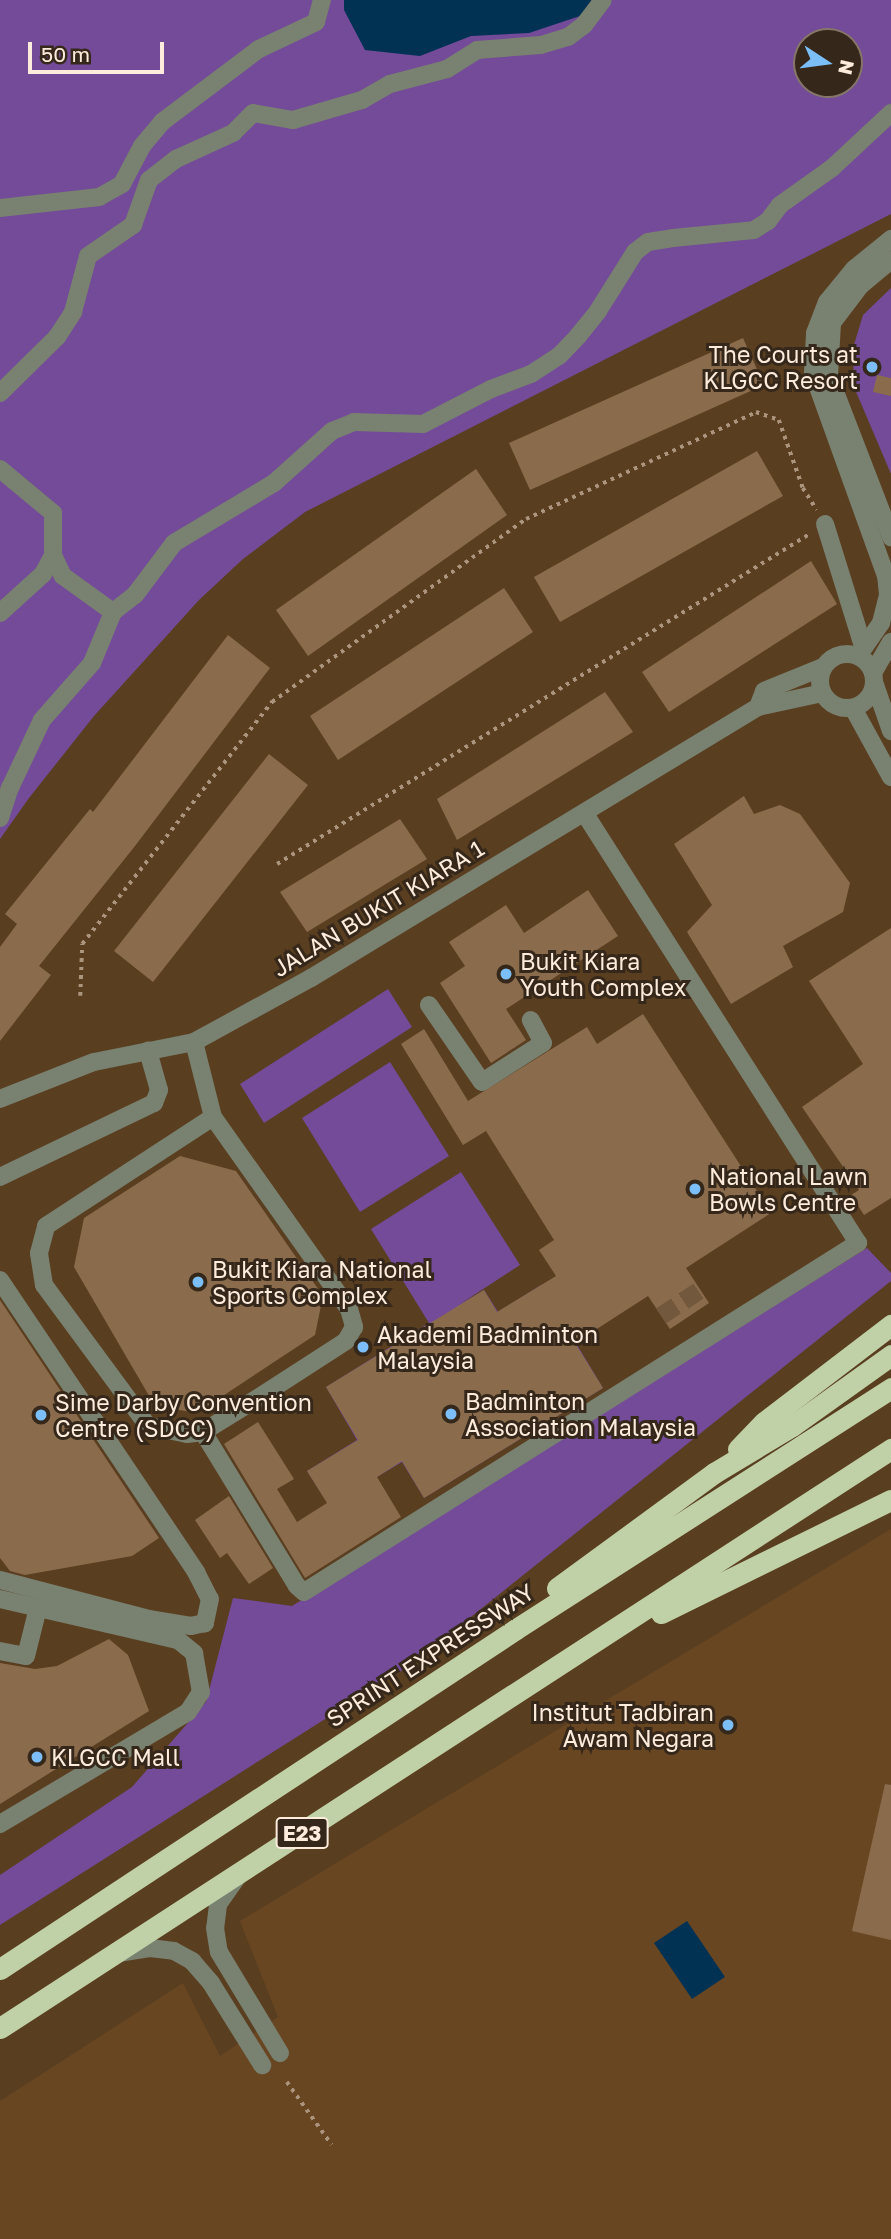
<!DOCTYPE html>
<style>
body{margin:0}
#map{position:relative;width:891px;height:2239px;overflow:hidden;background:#5a3e20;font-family:"Golos Text",sans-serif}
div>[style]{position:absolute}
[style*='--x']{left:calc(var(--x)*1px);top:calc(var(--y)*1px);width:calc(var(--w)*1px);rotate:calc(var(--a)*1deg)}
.built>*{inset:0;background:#684622}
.green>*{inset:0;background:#734b98}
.water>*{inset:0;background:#013153}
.building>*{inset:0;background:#8a6c4d}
.minor-tunnel>*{height:18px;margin-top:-9px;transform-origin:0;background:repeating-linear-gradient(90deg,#72583c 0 18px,transparent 0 27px)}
.path>*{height:3.5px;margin-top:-1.75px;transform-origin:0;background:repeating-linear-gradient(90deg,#ac957e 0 3.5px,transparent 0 8.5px)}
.minor>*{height:18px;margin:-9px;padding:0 9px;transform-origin:9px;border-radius:9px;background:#798170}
.minor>.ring{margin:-9px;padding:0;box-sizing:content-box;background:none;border:18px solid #798170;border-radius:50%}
.highway>*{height:21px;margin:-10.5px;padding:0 10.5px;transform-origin:10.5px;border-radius:10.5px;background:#c0d1a7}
.dots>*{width:19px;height:19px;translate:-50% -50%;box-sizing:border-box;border:4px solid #35281b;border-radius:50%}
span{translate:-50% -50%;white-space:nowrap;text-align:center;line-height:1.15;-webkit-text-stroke:6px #35281b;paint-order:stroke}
.shield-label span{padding:2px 5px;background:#35281b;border:2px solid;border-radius:5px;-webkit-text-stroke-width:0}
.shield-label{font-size:21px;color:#fdebdb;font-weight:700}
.poi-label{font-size:23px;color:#fdebdb}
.right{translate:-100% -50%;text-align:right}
.left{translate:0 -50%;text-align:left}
.street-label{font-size:23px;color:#fdebdb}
.north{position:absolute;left:793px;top:28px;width:70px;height:70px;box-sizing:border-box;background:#35281b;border:2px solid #857668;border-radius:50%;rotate:103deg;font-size:19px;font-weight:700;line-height:28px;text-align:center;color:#fdebdb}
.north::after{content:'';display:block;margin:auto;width:24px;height:32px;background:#7bbef8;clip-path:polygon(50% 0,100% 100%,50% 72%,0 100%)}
.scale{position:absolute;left:28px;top:42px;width:136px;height:32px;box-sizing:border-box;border:4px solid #fdebdb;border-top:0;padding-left:9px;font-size:21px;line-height:24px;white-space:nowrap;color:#fdebdb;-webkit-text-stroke:5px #35281b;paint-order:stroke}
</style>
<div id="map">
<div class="built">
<i style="clip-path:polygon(891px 1529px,891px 2239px,0 2239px,0 2101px,183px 1983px,220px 2056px,278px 2017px,240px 1921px)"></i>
</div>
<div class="green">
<i style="clip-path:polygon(evenodd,0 0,891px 0,891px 214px,305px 512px,243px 559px,199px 600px,94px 716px,29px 798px,0 839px,0 0,807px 42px,849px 42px,849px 84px,807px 84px,807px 42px)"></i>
<i style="clip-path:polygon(891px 288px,891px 474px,854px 387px,853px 348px,863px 315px)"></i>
<i style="clip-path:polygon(388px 989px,412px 1027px,264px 1123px,240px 1084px)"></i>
<i style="clip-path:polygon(390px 1062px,449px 1156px,360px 1212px,302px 1118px)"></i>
<i style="clip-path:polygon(461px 1172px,520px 1265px,460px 1304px,484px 1290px,498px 1312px,541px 1285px,603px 1388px,424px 1498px,402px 1462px,360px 1487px,353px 1477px,323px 1496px,307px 1471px,357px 1440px,326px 1387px,429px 1323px,371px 1229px)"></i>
<i style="clip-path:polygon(867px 1248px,891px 1273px,891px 1281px,412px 1664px,0 1925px,0 1875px,132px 1787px,206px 1702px,233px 1598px,292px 1606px)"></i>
</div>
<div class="water">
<i style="clip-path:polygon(344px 0,592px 0,583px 15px,529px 33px,471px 36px,420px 56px,365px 50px,344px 10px)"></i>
<i style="clip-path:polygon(687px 1921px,725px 1977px,692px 1999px,654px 1943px)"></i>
</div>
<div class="building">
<i style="clip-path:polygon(743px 338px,764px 385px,530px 490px,509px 443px)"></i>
<i style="clip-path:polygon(877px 375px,891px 378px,891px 396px,873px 392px)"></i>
<i style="clip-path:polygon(757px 451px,783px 496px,560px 622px,534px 577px)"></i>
<i style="clip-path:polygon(476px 469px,507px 515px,308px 656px,276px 610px)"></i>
<i style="clip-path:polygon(811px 561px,837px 604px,669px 712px,642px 672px)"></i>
<i style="clip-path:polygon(504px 588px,533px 632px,338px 760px,310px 716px)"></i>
<i style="clip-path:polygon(228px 635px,270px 668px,135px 846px,39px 966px,51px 975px,0 1041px,0 947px,17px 924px,5px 914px,90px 809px,93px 812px)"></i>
<i style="clip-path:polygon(605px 692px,633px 732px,457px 840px,437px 799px)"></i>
<i style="clip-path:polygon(269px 754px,308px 785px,153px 982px,114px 951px)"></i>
<i style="clip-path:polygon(744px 796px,754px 814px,780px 805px,800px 814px,850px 883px,843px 912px,783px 946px,793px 967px,731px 1004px,687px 932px,712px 905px,674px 844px)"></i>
<i style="clip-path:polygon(400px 819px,427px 859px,307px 932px,280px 892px)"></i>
<i style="clip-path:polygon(588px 890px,618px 936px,506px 1009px,526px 1040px,491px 1063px,440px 983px,465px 966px,449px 942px,506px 905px,524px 933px)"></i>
<i style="clip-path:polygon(891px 928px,891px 1198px,864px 1215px,851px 1195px,859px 1190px,802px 1107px,863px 1064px,809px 981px)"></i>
<i style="clip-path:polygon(643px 1014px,771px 1213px,686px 1268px,709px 1303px,670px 1329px,648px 1296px,575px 1343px,603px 1388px,424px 1498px,402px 1461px,377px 1477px,401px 1517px,305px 1578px,224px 1444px,258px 1422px,294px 1479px,277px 1489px,297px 1522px,327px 1503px,307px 1471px,358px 1440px,326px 1387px,484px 1290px,497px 1312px,556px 1276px,539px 1250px,554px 1240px,486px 1131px,463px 1145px,401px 1044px,424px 1029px,468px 1101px,587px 1027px,597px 1044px)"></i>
<i style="clip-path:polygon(180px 1156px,236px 1171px,323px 1296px,315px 1335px,197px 1413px,155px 1406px,74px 1267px,84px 1218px)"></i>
<i style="clip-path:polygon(0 1300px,159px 1538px,132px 1556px,25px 1575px,10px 1571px,0 1558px)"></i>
<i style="clip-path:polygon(229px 1496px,273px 1568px,249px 1584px,227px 1553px,220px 1558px,195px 1520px)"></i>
<i style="clip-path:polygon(109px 1639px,128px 1655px,149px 1711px,0 1804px,0 1663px,35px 1669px,57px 1666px)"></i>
<i style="clip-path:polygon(885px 1784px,891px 1785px,891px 1940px,852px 1931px)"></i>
</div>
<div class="minor-tunnel">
<i style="--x:661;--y:1316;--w:47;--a:-33.7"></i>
</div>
<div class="path">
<i style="--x:277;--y:864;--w:628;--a:-31.79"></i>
<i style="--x:80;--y:996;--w:52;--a:-87.8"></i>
<i style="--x:82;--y:944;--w:308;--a:-51.9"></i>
<i style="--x:272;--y:702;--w:313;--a:-35.8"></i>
<i style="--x:526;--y:519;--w:254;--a:-24.9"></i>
<i style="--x:756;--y:412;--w:24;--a:19"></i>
<i style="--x:779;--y:420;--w:72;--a:70.6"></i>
<i style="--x:803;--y:488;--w:26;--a:58"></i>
<i style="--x:287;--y:2082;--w:77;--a:54.5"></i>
</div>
<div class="minor">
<i style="--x:0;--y:208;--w:100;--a:-6.3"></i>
<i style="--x:99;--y:197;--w:26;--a:-29"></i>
<i style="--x:122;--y:184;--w:43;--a:-62.2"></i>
<i style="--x:142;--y:146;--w:31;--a:-50"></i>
<i style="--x:162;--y:122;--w:121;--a:-37"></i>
<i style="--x:259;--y:49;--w:63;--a:-25.3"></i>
<i style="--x:316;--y:22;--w:23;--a:-75"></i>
<i style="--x:891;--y:260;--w:40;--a:140"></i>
<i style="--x:860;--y:286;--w:46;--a:127.1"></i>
<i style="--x:832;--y:323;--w:53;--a:93.2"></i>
<i style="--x:829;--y:376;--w:173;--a:68.9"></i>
<i style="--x:0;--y:393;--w:80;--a:-44.5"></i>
<i style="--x:57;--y:337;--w:30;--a:-57"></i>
<i style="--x:73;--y:312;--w:58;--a:-75"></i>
<i style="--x:88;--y:256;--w:55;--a:-34.6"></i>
<i style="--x:133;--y:225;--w:48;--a:-70.4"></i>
<i style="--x:149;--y:180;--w:34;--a:-38"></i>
<i style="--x:176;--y:159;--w:63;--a:-24.5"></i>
<i style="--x:233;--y:133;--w:28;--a:-45"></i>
<i style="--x:253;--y:113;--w:41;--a:9.9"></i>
<i style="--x:293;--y:120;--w:72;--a:-16.2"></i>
<i style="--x:362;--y:100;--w:32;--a:-30"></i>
<i style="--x:390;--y:84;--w:59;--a:-14.7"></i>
<i style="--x:447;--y:69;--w:36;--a:-32"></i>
<i style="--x:477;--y:50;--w:64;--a:-4.5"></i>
<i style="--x:541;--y:45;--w:28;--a:-17"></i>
<i style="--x:568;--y:37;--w:20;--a:-37"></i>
<i style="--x:584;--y:25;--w:31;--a:-53"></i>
<i style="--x:0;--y:469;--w:69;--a:39.7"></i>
<i style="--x:53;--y:513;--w:42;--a:90"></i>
<i style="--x:53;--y:555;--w:23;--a:65"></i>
<i style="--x:63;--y:576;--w:62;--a:35.8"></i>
<i style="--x:825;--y:524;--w:128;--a:72.7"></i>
<i style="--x:0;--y:613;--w:58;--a:-42.2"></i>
<i style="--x:43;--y:574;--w:21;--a:-62"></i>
<i class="ring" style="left:820px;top:654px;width:36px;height:36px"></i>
<i style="--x:858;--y:656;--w:40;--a:-55.1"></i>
<i style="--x:881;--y:623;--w:30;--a:-76"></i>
<i style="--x:888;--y:594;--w:18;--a:-96"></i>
<i style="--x:886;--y:576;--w:216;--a:-109.8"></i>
<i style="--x:813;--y:373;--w:40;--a:-87.1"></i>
<i style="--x:815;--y:333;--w:33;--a:-69"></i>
<i style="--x:827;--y:302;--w:43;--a:-50.7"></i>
<i style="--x:854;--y:269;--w:48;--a:-39"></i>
<i style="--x:873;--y:673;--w:36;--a:-60"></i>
<i style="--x:874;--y:682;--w:52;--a:70.9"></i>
<i style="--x:758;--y:707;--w:17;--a:-69"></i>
<i style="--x:764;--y:691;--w:64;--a:-22.1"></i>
<i style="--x:853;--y:708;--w:79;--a:61.2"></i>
<i style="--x:0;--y:818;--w:32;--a:-72"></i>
<i style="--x:10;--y:788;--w:75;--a:-64.8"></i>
<i style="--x:42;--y:720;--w:76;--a:-48.7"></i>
<i style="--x:92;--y:663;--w:55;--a:-67.6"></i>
<i style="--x:113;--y:612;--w:28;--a:-38"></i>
<i style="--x:135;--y:595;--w:65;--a:-53.1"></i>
<i style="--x:174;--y:543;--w:117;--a:-31"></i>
<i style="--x:274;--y:483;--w:78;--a:-41.9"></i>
<i style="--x:332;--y:431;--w:24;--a:-22"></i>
<i style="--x:354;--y:422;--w:69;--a:1.7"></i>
<i style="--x:423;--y:424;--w:76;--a:-27.2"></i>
<i style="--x:491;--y:389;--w:43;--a:-20.6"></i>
<i style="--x:531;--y:374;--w:33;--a:-33"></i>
<i style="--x:559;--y:356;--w:28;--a:-46"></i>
<i style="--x:578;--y:336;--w:32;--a:-51"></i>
<i style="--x:598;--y:311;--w:70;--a:-57.9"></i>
<i style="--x:635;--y:252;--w:16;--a:-38"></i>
<i style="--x:648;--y:242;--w:25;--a:-9"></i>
<i style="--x:673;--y:238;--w:81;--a:-5.6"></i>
<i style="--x:754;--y:230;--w:17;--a:-33"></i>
<i style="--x:768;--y:221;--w:20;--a:-53"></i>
<i style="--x:780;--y:205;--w:64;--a:-35.4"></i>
<i style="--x:832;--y:168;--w:81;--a:-43"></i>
<i style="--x:429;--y:1005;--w:93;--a:55.5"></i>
<i style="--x:482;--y:1082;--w:72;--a:-32.6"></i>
<i style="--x:543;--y:1043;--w:26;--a:-118"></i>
<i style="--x:194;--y:1042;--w:77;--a:75.8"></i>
<i style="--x:0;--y:1099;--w:101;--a:-21.5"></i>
<i style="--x:94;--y:1062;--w:102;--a:-11.3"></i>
<i style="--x:194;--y:1042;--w:133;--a:-28.7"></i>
<i style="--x:311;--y:978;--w:523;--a:-31.23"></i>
<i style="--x:758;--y:707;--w:66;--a:-12.2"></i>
<i style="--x:213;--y:1117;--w:235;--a:54.7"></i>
<i style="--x:349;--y:1309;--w:19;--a:74"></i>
<i style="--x:354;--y:1327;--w:16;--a:120"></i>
<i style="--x:346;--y:1341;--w:105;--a:147.1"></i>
<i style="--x:258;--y:1398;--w:65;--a:148.3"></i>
<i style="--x:203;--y:1432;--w:16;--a:173"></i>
<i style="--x:187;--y:1434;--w:40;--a:-168"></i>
<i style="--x:148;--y:1426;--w:175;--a:-126.4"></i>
<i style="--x:44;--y:1285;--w:32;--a:-99"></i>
<i style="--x:39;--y:1253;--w:28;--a:-75"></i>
<i style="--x:46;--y:1226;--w:199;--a:-33.1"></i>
<i style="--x:0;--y:1177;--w:171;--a:-25.7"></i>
<i style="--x:154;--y:1103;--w:14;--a:-69"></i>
<i style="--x:159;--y:1090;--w:41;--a:-105.8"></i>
<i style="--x:0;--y:1280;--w:352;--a:56.1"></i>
<i style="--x:196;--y:1572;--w:30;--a:63"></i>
<i style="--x:210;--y:1599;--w:25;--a:102"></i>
<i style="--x:205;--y:1623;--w:14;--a:168"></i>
<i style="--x:191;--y:1626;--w:43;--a:-170.5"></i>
<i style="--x:149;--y:1619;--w:154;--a:-165.3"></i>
<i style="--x:203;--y:1432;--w:180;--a:58.6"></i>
<i style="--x:297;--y:1586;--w:9;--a:41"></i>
<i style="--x:304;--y:1592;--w:655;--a:-32.21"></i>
<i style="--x:858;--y:1243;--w:508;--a:-122.47"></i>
<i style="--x:0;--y:1599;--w:183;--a:13"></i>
<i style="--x:178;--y:1640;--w:21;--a:39"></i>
<i style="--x:194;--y:1653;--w:40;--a:80"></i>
<i style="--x:201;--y:1692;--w:24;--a:123"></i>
<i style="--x:188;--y:1712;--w:219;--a:149.2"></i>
<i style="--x:0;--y:1651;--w:26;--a:11"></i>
<i style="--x:26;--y:1656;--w:49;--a:-76"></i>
<i style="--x:240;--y:1873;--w:39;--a:125"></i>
<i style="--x:218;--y:1905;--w:23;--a:97"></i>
<i style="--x:215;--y:1928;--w:24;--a:81"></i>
<i style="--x:219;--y:1952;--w:118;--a:58.9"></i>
<i style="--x:118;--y:1953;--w:32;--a:-9"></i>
<i style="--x:150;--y:1948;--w:24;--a:7"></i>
<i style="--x:174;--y:1951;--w:21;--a:29"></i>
<i style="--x:192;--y:1961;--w:29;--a:49"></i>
<i style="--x:211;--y:1983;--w:97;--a:58.1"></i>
</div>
<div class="highway">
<i style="--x:738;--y:1449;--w:37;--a:-46"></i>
<i style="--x:764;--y:1422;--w:160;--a:-37.4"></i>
<i style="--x:557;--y:1588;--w:195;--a:-36.2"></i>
<i style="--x:714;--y:1473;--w:91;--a:-31.1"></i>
<i style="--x:792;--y:1426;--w:122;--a:-35.6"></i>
<i style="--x:661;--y:1613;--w:256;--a:-26.2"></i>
<i style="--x:0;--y:1969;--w:618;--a:-33.38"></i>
<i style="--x:516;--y:1629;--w:446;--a:-32.7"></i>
<i style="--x:0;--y:2028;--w:1063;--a:-33.02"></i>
</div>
<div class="dots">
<i style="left:872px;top:367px;background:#7bbef8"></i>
<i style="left:506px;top:974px;background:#7bbef8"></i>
<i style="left:695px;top:1189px;background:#7bbef8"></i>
<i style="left:198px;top:1282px;background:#7bbef8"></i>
<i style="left:363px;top:1347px;background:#7bbef8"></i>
<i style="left:451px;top:1414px;background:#7bbef8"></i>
<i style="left:41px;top:1415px;background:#7bbef8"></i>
<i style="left:728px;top:1725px;background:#7bbef8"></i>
<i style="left:37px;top:1757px;background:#7bbef8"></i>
</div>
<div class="shield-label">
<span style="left:302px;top:1833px">E23</span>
</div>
<div class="poi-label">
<span class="right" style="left:858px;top:367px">The Courts at<br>KLGCC Resort</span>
<span class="left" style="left:520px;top:974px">Bukit Kiara<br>Youth Complex</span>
<span class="left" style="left:709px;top:1189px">National Lawn<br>Bowls Centre</span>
<span class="left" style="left:212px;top:1282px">Bukit Kiara National<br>Sports Complex</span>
<span class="left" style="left:377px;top:1347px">Akademi Badminton<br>Malaysia</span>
<span class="left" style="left:465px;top:1414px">Badminton<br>Association Malaysia</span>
<span class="left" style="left:55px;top:1415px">Sime Darby Convention<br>Centre (SDCC)</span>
<span class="right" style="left:714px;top:1725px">Institut Tadbiran<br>Awam Negara</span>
<span class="left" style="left:51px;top:1757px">KLGCC Mall</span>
</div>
<div class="street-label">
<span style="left:378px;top:908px;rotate:-31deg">JALAN BUKIT KIARA 1</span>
<span style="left:430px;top:1655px;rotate:-33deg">SPRINT EXPRESSWAY</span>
</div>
<div class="north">N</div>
<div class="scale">50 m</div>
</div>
